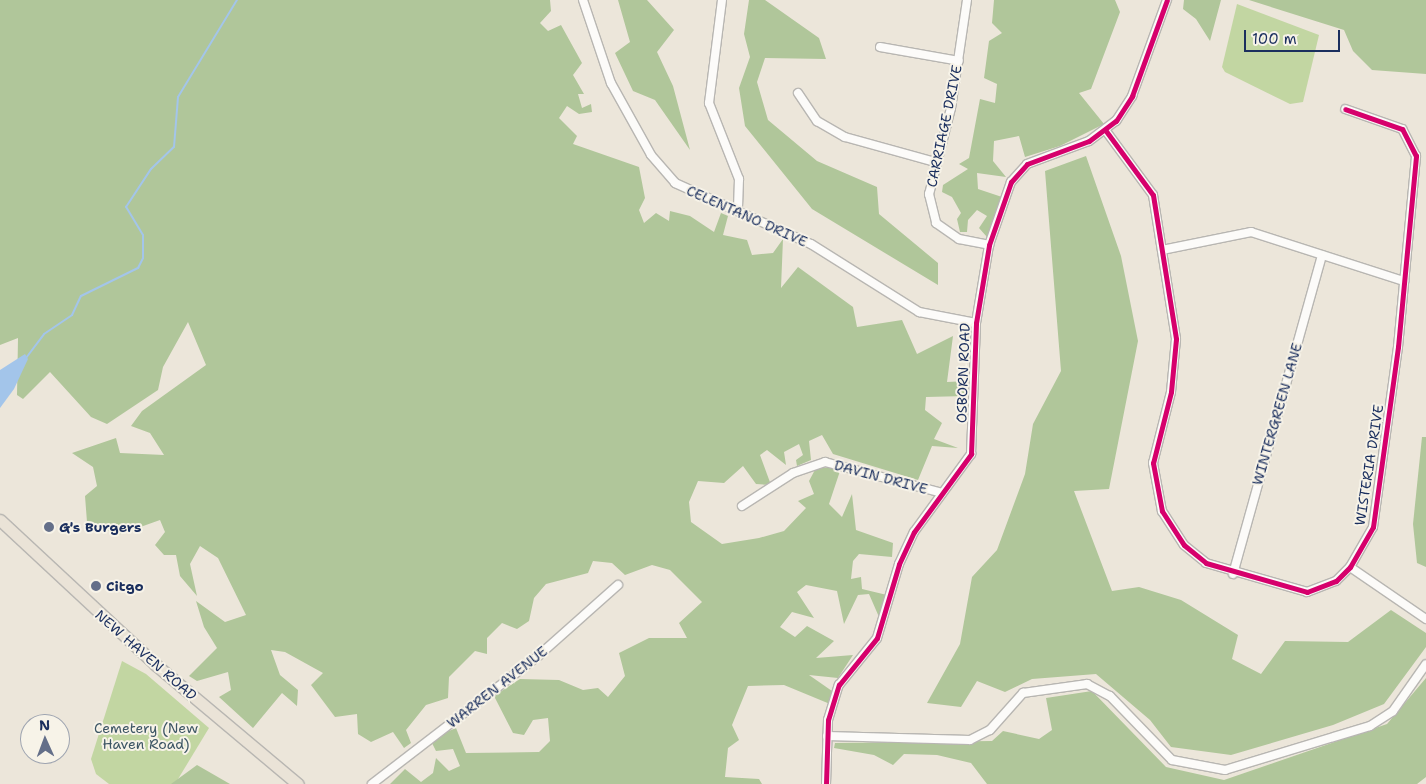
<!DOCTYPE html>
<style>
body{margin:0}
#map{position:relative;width:1426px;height:784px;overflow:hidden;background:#ece6da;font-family:"Shantell Sans",sans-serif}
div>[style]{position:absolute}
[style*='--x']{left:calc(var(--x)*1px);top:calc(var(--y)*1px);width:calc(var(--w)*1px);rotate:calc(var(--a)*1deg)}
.green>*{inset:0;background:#c2d6a2}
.forest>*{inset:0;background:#b0c69a}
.water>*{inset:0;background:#a3c5ea}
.stream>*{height:2px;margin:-1px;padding:0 1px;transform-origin:1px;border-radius:1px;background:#a3c5ea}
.roads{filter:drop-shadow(1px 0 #b8b6b2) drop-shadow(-1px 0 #b8b6b2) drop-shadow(0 1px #b8b6b2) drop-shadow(0 -1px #b8b6b2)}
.minor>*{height:8px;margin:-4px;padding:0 4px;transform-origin:4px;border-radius:4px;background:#fcfbf9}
.primary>*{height:11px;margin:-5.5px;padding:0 5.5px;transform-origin:5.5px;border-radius:5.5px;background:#eae3d7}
.cycleway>*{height:5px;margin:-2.5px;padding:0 2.5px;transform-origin:2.5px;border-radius:2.5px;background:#d6006c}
.dots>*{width:14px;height:14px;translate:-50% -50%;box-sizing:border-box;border:2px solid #f7f3e8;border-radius:50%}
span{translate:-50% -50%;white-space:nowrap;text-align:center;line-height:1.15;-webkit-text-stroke:4px #f7f3e8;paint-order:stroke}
.street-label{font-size:14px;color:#1b2f5e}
.poi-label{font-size:14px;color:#1b2f5e;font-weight:700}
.left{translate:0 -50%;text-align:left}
.park-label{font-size:14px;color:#3c5564}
.north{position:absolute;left:20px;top:714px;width:50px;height:50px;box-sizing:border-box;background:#f7f3e8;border:1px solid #9fa5b1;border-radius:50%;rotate:358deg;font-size:14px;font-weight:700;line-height:20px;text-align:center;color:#1b2f5e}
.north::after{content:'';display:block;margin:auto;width:18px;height:22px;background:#646f89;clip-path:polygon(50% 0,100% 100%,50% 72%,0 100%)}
.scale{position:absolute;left:1244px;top:30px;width:96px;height:22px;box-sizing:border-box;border:2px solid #1b2f5e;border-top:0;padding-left:6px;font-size:15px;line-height:18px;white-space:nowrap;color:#1b2f5e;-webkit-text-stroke:4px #f7f3e8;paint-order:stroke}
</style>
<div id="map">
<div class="green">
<i style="clip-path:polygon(1237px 4px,1319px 35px,1303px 102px,1290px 104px,1225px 72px,1222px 67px)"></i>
<i style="clip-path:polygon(122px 661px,146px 674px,209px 728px,175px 784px,109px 784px,96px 774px,91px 759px)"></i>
</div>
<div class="forest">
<i style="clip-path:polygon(0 0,550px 0,551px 11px,540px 23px,548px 31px,561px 25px,582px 63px,573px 75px,584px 94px,578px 94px,582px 108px,591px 104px,592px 112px,579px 114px,567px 106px,559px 118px,577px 136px,573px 144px,639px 167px,645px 198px,639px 210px,644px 223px,656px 213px,669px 221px,670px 211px,690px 216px,714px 232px,721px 213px,728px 216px,723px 235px,747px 240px,752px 255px,773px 253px,783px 239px,781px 288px,798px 267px,853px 307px,857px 327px,902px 320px,917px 354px,953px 336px,947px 382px,969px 381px,966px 396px,926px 397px,925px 410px,942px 423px,934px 439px,958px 448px,932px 446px,918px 480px,833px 454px,822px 435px,809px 441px,811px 460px,797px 466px,796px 460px,803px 455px,799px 444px,784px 452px,786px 465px,767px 450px,760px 455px,771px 485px,756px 484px,743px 466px,724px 483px,698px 481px,689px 502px,691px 522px,722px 544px,759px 538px,784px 531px,806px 508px,798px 501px,814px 494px,809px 481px,816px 468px,841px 468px,829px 504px,842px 517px,852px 494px,856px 530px,893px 543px,892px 557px,859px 554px,853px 561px,851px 579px,861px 577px,862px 589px,887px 595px,879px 617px,869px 594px,858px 595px,844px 624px,837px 591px,806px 585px,797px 592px,814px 618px,792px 612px,780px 627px,795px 637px,807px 626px,834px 641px,816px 658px,853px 655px,838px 678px,809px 675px,832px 691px,830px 704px,784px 685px,748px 686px,732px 725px,739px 740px,728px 748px,725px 777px,759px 779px,762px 784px,390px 784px,405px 769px,421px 782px,433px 773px,436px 758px,449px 771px,460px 766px,453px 749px,436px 751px,430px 739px,456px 728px,466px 753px,539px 752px,550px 741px,548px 718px,533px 720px,524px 735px,513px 733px,494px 696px,520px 679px,559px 680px,583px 690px,598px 688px,608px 697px,625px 676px,619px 653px,649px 638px,687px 638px,679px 623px,702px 602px,670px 570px,652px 565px,625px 575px,612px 563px,593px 561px,588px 573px,546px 584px,534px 598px,529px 621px,517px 629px,502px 623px,487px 638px,487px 654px,475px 651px,449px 677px,448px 698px,426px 705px,406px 730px,411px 743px,404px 748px,393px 732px,371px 742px,358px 734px,357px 714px,335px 717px,311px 685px,323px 673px,285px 652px,271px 650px,280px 675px,298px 690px,297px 706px,282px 693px,253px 728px,219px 697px,231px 690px,228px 672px,197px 681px,189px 676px,217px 648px,204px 627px,196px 601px,225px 622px,246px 615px,218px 558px,200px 546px,190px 564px,197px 596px,180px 576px,176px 555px,164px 555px,155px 545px,165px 532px,160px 520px,118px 535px,87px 522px,85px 496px,97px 486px,93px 467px,72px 453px,116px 438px,120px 453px,164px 455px,150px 433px,131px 426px,142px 411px,206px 365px,188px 322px,163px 367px,158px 390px,107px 424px,91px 417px,50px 372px,23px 399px,17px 395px,18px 338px,0 345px)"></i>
<i style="clip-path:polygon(618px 0,647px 0,674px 30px,657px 52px,673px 86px,690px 150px,655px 100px,633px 91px,615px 53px,630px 42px)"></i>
<i style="clip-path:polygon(749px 0,765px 0,819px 38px,826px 59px,765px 58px,757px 82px,768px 120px,817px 161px,877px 187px,879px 214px,938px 263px,938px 285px,812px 209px,745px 126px,739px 88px,750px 57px,744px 34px)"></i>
<i style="clip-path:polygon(994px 0,1115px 0,1120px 12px,1091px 89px,1079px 93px,1104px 124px,1060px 146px,1025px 157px,1019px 136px,994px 141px,993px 161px,1006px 177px,977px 173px,978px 189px,1002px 197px,987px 237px,979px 228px,987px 216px,977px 210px,968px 220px,967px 232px,960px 232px,957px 219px,961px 213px,952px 197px,942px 192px,943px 185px,968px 169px,959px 164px,969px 158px,980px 99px,995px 103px,997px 84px,984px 78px,989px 41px,1002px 33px,992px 23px)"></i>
<i style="clip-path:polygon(1184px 0,1221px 0,1210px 41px,1196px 19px,1183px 9px)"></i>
<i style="clip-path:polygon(1249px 0,1426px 0,1426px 74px,1372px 70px,1353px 51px,1344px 30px)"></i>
<i style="clip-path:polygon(1086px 156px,1121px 256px,1138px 341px,1109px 489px,1074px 491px,1112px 591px,1139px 587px,1181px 600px,1238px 635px,1232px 659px,1261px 674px,1285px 641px,1348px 642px,1391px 610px,1426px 633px,1426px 647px,1384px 704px,1333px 725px,1231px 755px,1171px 747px,1150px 720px,1096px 674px,1032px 679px,1005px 692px,977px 681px,961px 707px,927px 703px,960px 644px,972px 577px,997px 550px,1025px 474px,1033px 424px,1061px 371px,1045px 171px)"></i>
<i style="clip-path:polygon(1422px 437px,1426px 437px,1426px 567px,1417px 563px,1413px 524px)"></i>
<i style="clip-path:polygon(1426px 678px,1426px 777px,1417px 784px,987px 784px,971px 763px,937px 755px,904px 754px,893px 765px,874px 755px,834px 748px,835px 743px,992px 741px,1003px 731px,1039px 739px,1052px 730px,1046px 698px,1092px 691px,1166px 767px,1224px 780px,1387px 724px)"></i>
<i style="clip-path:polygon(197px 765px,230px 784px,171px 784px)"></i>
</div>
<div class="water">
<i style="clip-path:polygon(25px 354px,28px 359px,14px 389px,0 408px,0 370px)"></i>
</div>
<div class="stream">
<i style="--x:26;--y:358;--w:30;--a:-53"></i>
<i style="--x:44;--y:334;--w:34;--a:-34"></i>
<i style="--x:72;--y:315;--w:21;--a:-65"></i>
<i style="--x:81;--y:296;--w:64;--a:-26.2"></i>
<i style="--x:138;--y:268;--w:11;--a:-63"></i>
<i style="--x:143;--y:258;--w:23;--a:-90"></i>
<i style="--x:143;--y:235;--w:33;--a:-121"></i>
<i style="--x:126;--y:207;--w:45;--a:-56.7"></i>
<i style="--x:151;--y:169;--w:32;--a:-44"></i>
<i style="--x:174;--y:147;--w:50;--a:-85.4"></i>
<i style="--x:178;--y:97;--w:114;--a:-58.7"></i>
</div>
<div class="roads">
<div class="minor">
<i style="--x:583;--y:0;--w:88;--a:71.4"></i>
<i style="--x:611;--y:83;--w:82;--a:60.9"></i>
<i style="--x:651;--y:155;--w:37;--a:49"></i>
<i style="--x:675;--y:183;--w:149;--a:24.2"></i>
<i style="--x:811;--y:244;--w:128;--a:32.2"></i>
<i style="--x:919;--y:312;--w:58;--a:10.9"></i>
<i style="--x:722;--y:0;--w:104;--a:97.2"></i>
<i style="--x:709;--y:103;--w:82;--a:68.5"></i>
<i style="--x:739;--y:179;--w:32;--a:92"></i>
<i style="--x:967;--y:0;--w:109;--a:98.4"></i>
<i style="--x:951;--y:108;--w:89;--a:104.3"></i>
<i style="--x:929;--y:194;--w:30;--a:76"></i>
<i style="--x:936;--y:223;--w:28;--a:35"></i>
<i style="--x:959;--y:239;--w:31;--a:11"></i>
<i style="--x:880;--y:47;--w:80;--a:10"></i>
<i style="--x:798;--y:93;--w:34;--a:56"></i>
<i style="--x:817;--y:121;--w:32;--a:30"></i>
<i style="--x:845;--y:137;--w:93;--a:15.5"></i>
<i style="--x:1106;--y:131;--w:79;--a:53.7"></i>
<i style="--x:1153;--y:195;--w:146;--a:80.9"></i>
<i style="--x:1176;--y:339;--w:53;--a:95.4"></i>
<i style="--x:1171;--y:392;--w:73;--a:104.2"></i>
<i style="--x:1153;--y:463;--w:49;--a:79.4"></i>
<i style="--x:1162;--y:511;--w:40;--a:57.1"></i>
<i style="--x:1184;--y:545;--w:28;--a:39"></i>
<i style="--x:1206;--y:563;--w:105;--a:16"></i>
<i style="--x:1307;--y:592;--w:31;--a:-21"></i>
<i style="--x:1336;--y:581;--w:20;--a:-45"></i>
<i style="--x:1350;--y:567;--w:46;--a:-60.1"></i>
<i style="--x:1373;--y:527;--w:182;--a:-82.1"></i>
<i style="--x:1398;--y:347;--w:192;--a:-84.6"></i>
<i style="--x:1416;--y:156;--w:30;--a:-117"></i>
<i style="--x:1402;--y:129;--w:60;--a:-160.7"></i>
<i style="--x:1162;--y:250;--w:91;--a:-11.4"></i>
<i style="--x:1251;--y:232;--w:161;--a:17.8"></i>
<i style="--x:742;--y:506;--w:61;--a:-32.9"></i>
<i style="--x:793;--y:473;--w:34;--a:-19"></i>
<i style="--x:825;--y:462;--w:121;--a:14.8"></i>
<i style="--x:1350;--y:567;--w:92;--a:34.4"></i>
<i style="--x:1233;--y:574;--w:331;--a:-74.4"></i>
<i style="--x:827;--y:736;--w:143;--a:1.6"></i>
<i style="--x:970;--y:740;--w:22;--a:-27"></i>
<i style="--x:990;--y:730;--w:50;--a:-48.3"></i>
<i style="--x:1023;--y:693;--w:65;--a:-8"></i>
<i style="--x:1087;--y:684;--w:26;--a:28"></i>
<i style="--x:1110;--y:696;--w:89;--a:45.9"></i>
<i style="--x:1172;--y:760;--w:54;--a:10.7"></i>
<i style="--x:1225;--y:770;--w:152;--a:-16.9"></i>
<i style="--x:1370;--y:726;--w:27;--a:-33"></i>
<i style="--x:1393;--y:711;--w:57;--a:-54.9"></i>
<i style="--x:372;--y:784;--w:210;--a:-37.6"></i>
<i style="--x:538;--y:656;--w:107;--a:-41.6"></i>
<i style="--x:826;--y:784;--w:64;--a:-88.2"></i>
<i style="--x:828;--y:720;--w:37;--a:-73"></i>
<i style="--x:839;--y:685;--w:60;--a:-51"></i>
<i style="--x:877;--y:638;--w:77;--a:-73.4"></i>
<i style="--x:899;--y:564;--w:35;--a:-65"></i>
<i style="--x:914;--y:532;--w:97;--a:-53.8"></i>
<i style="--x:971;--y:454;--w:131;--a:-87.8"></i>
<i style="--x:976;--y:323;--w:79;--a:-80.5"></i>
<i style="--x:989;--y:245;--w:67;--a:-70.8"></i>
<i style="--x:1011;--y:182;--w:24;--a:-48"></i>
<i style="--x:1027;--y:164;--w:66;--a:-20.4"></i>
<i style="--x:1089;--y:141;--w:34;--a:-37"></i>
<i style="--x:1116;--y:121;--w:30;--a:-57"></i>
<i style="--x:1132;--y:96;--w:102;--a:-70"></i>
</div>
<div class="primary">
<i style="--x:0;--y:520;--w:213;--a:42.9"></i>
<i style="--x:156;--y:665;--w:185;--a:40"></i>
</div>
</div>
<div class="cycleway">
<i style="--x:1106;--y:131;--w:79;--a:53.7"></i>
<i style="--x:1153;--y:195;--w:146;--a:80.9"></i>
<i style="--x:1176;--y:339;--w:53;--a:95.4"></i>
<i style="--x:1171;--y:392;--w:73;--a:104.2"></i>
<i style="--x:1153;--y:463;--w:49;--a:79.4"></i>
<i style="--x:1162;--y:511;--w:40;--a:57.1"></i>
<i style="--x:1184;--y:545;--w:28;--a:39"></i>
<i style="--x:1206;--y:563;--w:105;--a:16"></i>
<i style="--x:1307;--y:592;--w:31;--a:-21"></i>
<i style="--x:1336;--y:581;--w:20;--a:-45"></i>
<i style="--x:1350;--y:567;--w:46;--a:-60.1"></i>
<i style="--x:1373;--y:527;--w:182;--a:-82.1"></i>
<i style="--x:1398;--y:347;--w:192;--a:-84.6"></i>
<i style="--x:1416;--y:156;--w:30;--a:-117"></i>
<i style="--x:1402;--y:129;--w:60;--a:-160.7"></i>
<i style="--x:826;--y:784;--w:64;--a:-88.2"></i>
<i style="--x:828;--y:720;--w:37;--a:-73"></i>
<i style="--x:839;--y:685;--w:60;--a:-51"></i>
<i style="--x:877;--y:638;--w:77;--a:-73.4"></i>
<i style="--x:899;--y:564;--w:35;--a:-65"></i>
<i style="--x:914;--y:532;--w:97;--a:-53.8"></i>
<i style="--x:971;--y:454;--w:131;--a:-87.8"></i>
<i style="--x:976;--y:323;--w:79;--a:-80.5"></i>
<i style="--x:989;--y:245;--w:67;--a:-70.8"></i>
<i style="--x:1011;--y:182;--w:24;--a:-48"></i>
<i style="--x:1027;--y:164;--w:66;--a:-20.4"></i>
<i style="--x:1089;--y:141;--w:34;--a:-37"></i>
<i style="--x:1116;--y:121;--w:30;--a:-57"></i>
<i style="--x:1132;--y:96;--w:102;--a:-70"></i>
</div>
<div class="dots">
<i style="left:49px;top:527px;background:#646f89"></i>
<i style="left:96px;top:586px;background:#646f89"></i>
</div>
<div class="street-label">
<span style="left:944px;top:126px;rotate:-78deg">CARRIAGE DRIVE</span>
<span style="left:747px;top:216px;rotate:24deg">CELENTANO DRIVE</span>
<span style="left:963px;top:373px;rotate:-88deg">OSBORN ROAD</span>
<span style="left:1277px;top:414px;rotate:-74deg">WINTERGREEN LANE</span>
<span style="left:1369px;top:465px;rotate:-81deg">WISTERIA DRIVE</span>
<span style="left:881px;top:477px;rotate:15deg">DAVIN DRIVE</span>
<span style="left:146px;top:655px;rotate:41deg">NEW HAVEN ROAD</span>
<span style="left:497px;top:687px;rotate:-38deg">WARREN AVENUE</span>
</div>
<div class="poi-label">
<span class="left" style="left:59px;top:527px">G's Burgers</span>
<span class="left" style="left:106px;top:586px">Citgo</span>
</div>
<div class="park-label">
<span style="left:146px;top:736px">Cemetery (New<br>Haven Road)</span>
</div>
<div class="north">N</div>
<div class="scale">100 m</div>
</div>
